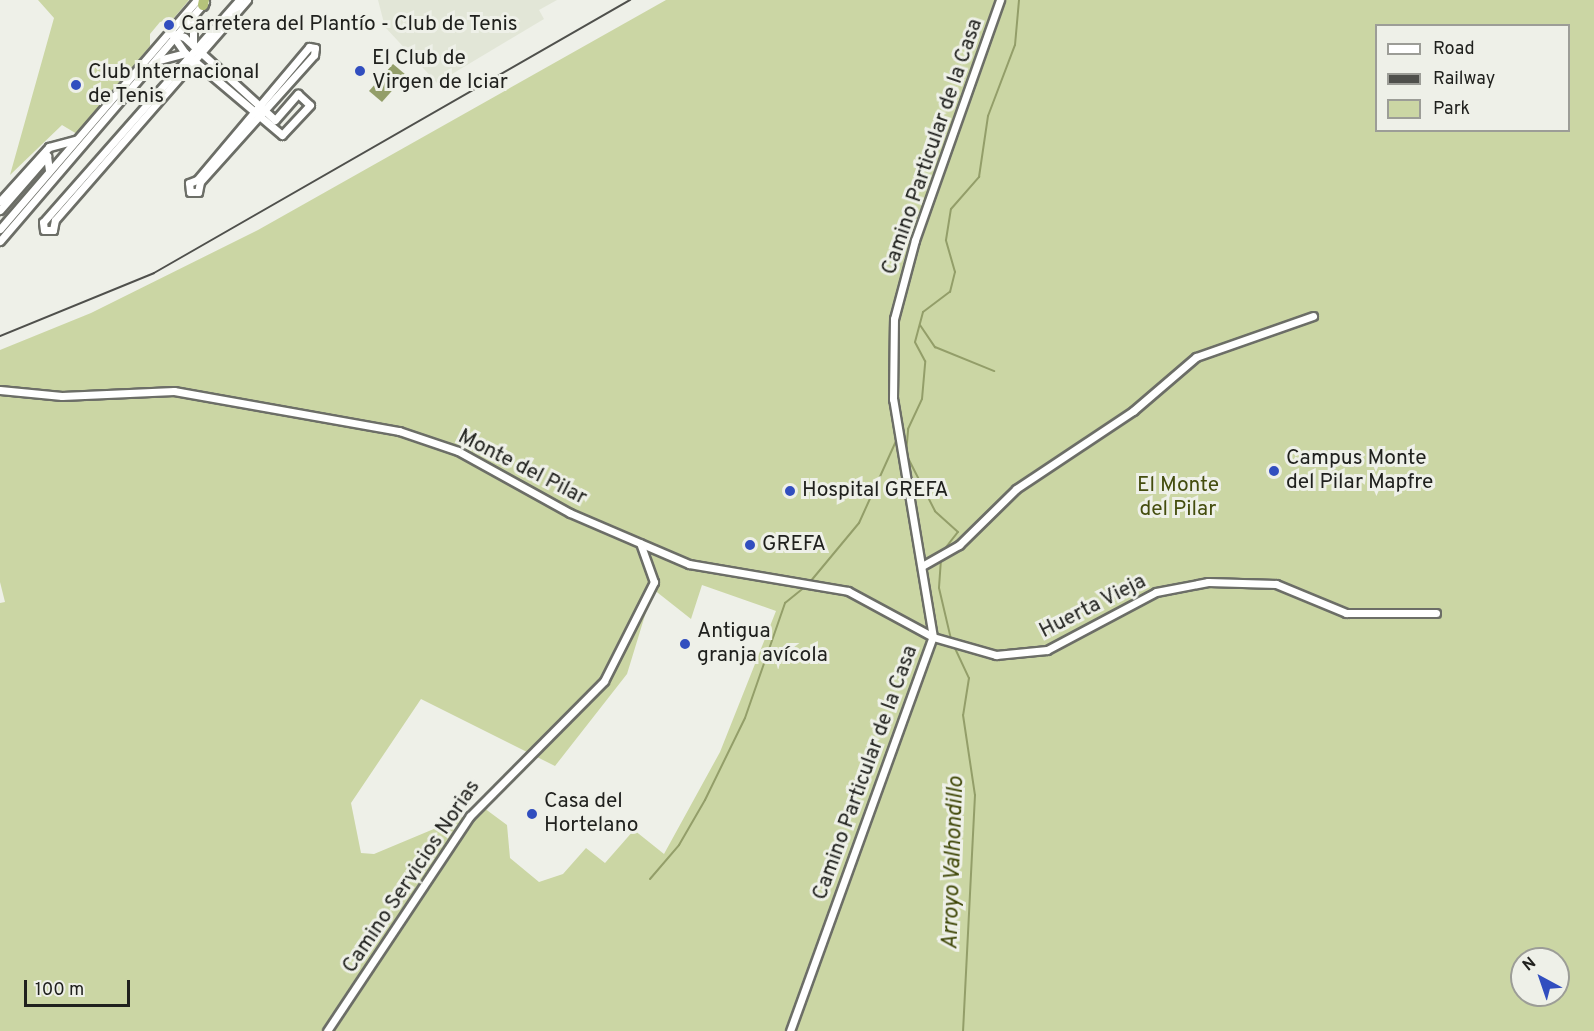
<!DOCTYPE html>
<meta charset="utf-8">
<style>
body{margin:0}
#map{position:relative;width:1594px;height:1031px;overflow:hidden;background:#eef0e8;font-family:Overpass,sans-serif}
div>[style]{position:absolute}
[style*='--x']{left:calc(var(--x)*1px);top:calc(var(--y)*1px);width:calc(var(--w)*1px);rotate:calc(var(--a)*1deg)}
.built>*{inset:0;background:#e2e6d7}
.green>*{inset:0;background:#cbd6a4}
.water>*{inset:0;background:#939e69}
.stream>*{height:2px;margin:-1px;padding:0 1px;transform-origin:1px;border-radius:1px;background:#939e69}
.roads{filter:drop-shadow(2px 0 #6c6e67) drop-shadow(-2px 0 #6c6e67) drop-shadow(0 2px #6c6e67) drop-shadow(0 -2px #6c6e67)}
.minor>*{height:7px;margin:-3.5px;padding:0 3.5px;transform-origin:3.5px;border-radius:3.5px;background:#fff}
.highway>*{height:10px;margin:-5px;padding:0 5px;transform-origin:5px;border-radius:5px;background:#b5c37b}
.rail>*{height:2px;margin:-1px;padding:0 1px;transform-origin:1px;border-radius:1px;background:#4f504c}
.dots>*{width:16px;height:16px;translate:-50% -50%;box-sizing:border-box;border:3px solid #eef0e8;border-radius:50%}
span{translate:-50% -50%;white-space:nowrap;text-align:center;line-height:1.15;-webkit-text-stroke:6px #eef0e8;paint-order:stroke}
.poi-label{font-size:21px;color:#20211e}
.left{translate:0 -50%;text-align:left}
.street-label{font-size:21px;color:#20211e}
.park-label{font-size:21px;color:#444d0e}
.water-label{font-size:22px;color:#3d4504;font-style:italic}
.legend{position:absolute;left:1375px;top:24px;width:195px;height:108px;box-sizing:border-box;background:#eef0e8;border:2px solid #9c9d97;margin:0;padding:8px 10px;list-style:none;font-size:18px;color:#20211e}
.legend li{display:flex;align-items:center;gap:12px;height:30px}
.legend b{width:30px;border:2px solid #9c9d97}
.north{position:absolute;left:1510px;top:947px;width:60px;height:60px;box-sizing:border-box;background:#eef0e8;border:2px solid #9c9d97;border-radius:50%;rotate:320deg;font-size:16px;font-weight:700;line-height:24px;text-align:center;color:#20211e}
.north::after{content:'';display:block;margin:auto;width:21px;height:27px;background:#314ebf;clip-path:polygon(50% 0,100% 100%,50% 72%,0 100%)}
.scale{position:absolute;left:24px;top:980px;width:106px;height:27px;box-sizing:border-box;border:3px solid #20211e;border-top:0;padding-left:8px;font-size:18px;line-height:21px;white-space:nowrap;color:#20211e;-webkit-text-stroke:4px #eef0e8;paint-order:stroke}
</style>
<div id="map">
<div class="built">
<i style="clip-path:polygon(378px 0,557px 0,539px 10px,544px 19px,437px 83px,385px 27px)"></i>
</div>
<div class="green">
<i style="clip-path:polygon(38px 0,189px 0,173px 19px,160px 22px,150px 34px,150px 46px,77px 134px,62px 125px,10px 175px,54px 18px)"></i>
<i style="clip-path:polygon(evenodd,666px 0,1594px 0,1594px 1031px,0 1031px,0 603px,5px 602px,0 582px,0 350px,91px 313px,258px 230px,666px 0,1376px 26px,1568px 26px,1568px 130px,1376px 130px,1376px 26px,666px 0,702px 585px,776px 611px,720px 752px,664px 854px,634px 830px,605px 863px,586px 848px,563px 874px,539px 882px,510px 858px,507px 825px,484px 808px,374px 854px,361px 853px,351px 803px,421px 699px,555px 766px,627px 674px,653px 589px,691px 619px,702px 585px,666px 0,1522px 959px,1558px 959px,1558px 995px,1522px 995px,1522px 959px)"></i>
</div>
<div class="water">
<i style="clip-path:polygon(393px 64px,406px 75px,382px 102px,369px 91px)"></i>
</div>
<div class="stream">
<i style="--x:920;--y:325;--w:27;--a:56"></i>
<i style="--x:935;--y:347;--w:64;--a:22.1"></i>
<i style="--x:943;--y:551;--w:24;--a:-52"></i>
<i style="--x:958;--y:532;--w:31;--a:-138"></i>
<i style="--x:935;--y:511;--w:64;--a:-117"></i>
<i style="--x:906;--y:454;--w:25;--a:-85"></i>
<i style="--x:908;--y:429;--w:33;--a:-65"></i>
<i style="--x:922;--y:399;--w:38;--a:-85"></i>
<i style="--x:925;--y:361;--w:21;--a:-118"></i>
<i style="--x:915;--y:342;--w:31;--a:-75"></i>
<i style="--x:923;--y:312;--w:34;--a:-37"></i>
<i style="--x:950;--y:292;--w:21;--a:-76"></i>
<i style="--x:955;--y:272;--w:33;--a:-106"></i>
<i style="--x:946;--y:240;--w:31;--a:-81"></i>
<i style="--x:951;--y:209;--w:43;--a:-48.8"></i>
<i style="--x:979;--y:177;--w:62;--a:-81.6"></i>
<i style="--x:988;--y:116;--w:76;--a:-69.2"></i>
<i style="--x:1015;--y:45;--w:45;--a:-84.9"></i>
<i style="--x:941;--y:559;--w:29;--a:94"></i>
<i style="--x:939;--y:588;--w:52;--a:76.8"></i>
<i style="--x:810;--y:582;--w:77;--a:-50.3"></i>
<i style="--x:859;--y:523;--w:90;--a:-65.7"></i>
<i style="--x:953;--y:644;--w:38;--a:65"></i>
<i style="--x:969;--y:678;--w:37;--a:99"></i>
<i style="--x:963;--y:715;--w:81;--a:81.5"></i>
<i style="--x:975;--y:795;--w:236;--a:92.9"></i>
<i style="--x:650;--y:879;--w:45;--a:-49.5"></i>
<i style="--x:679;--y:845;--w:52;--a:-60"></i>
<i style="--x:705;--y:800;--w:91;--a:-64"></i>
<i style="--x:745;--y:718;--w:122;--a:-70.8"></i>
<i style="--x:785;--y:603;--w:27;--a:-39"></i>
</div>
<div class="roads">
<div class="minor">
<i style="--x:239;--y:0;--w:296;--a:131.4"></i>
<i style="--x:43;--y:222;--w:8;--a:83"></i>
<i style="--x:44;--y:230;--w:9;--a:0"></i>
<i style="--x:53;--y:230;--w:10;--a:-79"></i>
<i style="--x:55;--y:220;--w:292;--a:-48.9"></i>
<i style="--x:171;--y:33;--w:14;--a:17"></i>
<i style="--x:184;--y:37;--w:123;--a:42.4"></i>
<i style="--x:275;--y:120;--w:35;--a:-49"></i>
<i style="--x:298;--y:94;--w:16;--a:43"></i>
<i style="--x:310;--y:105;--w:41;--a:133"></i>
<i style="--x:282;--y:135;--w:127;--a:-139.8"></i>
<i style="--x:185;--y:53;--w:24;--a:-125"></i>
<i style="--x:193;--y:45;--w:25;--a:-90"></i>
<i style="--x:309;--y:47;--w:6;--a:9"></i>
<i style="--x:315;--y:48;--w:7;--a:98"></i>
<i style="--x:314;--y:55;--w:171;--a:131.9"></i>
<i style="--x:200;--y:182;--w:10;--a:101"></i>
<i style="--x:198;--y:192;--w:8;--a:180"></i>
<i style="--x:190;--y:192;--w:9;--a:-96"></i>
<i style="--x:189;--y:183;--w:9;--a:-21"></i>
<i style="--x:197;--y:180;--w:174;--a:-49.9"></i>
<i style="--x:159;--y:60;--w:27;--a:-15"></i>
<i style="--x:0;--y:201;--w:73;--a:-47.8"></i>
<i style="--x:49;--y:147;--w:28;--a:-15"></i>
<i style="--x:0;--y:210;--w:72;--a:-49"></i>
<i style="--x:47;--y:156;--w:15;--a:82"></i>
<i style="--x:0;--y:229;--w:302;--a:-49.3"></i>
<i style="--x:0;--y:241;--w:315;--a:-49.4"></i>
<i style="--x:0;--y:390;--w:62;--a:5.5"></i>
<i style="--x:62;--y:396;--w:112;--a:-2.6"></i>
<i style="--x:174;--y:391;--w:229;--a:10.1"></i>
<i style="--x:399;--y:431;--w:62;--a:18.7"></i>
<i style="--x:458;--y:451;--w:128;--a:29"></i>
<i style="--x:570;--y:513;--w:129;--a:23.2"></i>
<i style="--x:689;--y:564;--w:161;--a:9.6"></i>
<i style="--x:848;--y:591;--w:97;--a:28.4"></i>
<i style="--x:933;--y:637;--w:66;--a:15.9"></i>
<i style="--x:996;--y:655;--w:51;--a:-5.6"></i>
<i style="--x:1047;--y:650;--w:123;--a:-28"></i>
<i style="--x:1156;--y:592;--w:53;--a:-10.9"></i>
<i style="--x:1208;--y:582;--w:68;--a:1.7"></i>
<i style="--x:1276;--y:584;--w:76;--a:22.5"></i>
<i style="--x:1346;--y:613;--w:90;--a:0"></i>
<i style="--x:922;--y:566;--w:43;--a:-29.6"></i>
<i style="--x:959;--y:545;--w:80;--a:-44.5"></i>
<i style="--x:1016;--y:489;--w:141;--a:-33.7"></i>
<i style="--x:1133;--y:411;--w:83;--a:-40.6"></i>
<i style="--x:1196;--y:357;--w:124;--a:-19.3"></i>
<i style="--x:327;--y:1031;--w:258;--a:-56.4"></i>
<i style="--x:470;--y:816;--w:190;--a:-45.2"></i>
<i style="--x:604;--y:681;--w:111;--a:-63.2"></i>
<i style="--x:654;--y:582;--w:41;--a:-109.7"></i>
<i style="--x:790;--y:1031;--w:419;--a:-70.1"></i>
<i style="--x:933;--y:637;--w:241;--a:-99.5"></i>
<i style="--x:893;--y:399;--w:80;--a:-89.3"></i>
<i style="--x:894;--y:319;--w:82;--a:-75.1"></i>
<i style="--x:915;--y:240;--w:255;--a:-70.5"></i>
</div>
<div class="highway">
<i style="--x:203;--y:5;--w:5;--a:-79"></i>
</div>
</div>
<div class="rail">
<i style="--x:0;--y:336;--w:166;--a:-22.2"></i>
<i style="--x:154;--y:273;--w:549;--a:-29.84"></i>
</div>
<div class="dots">
<i style="left:169px;top:25px;background:#314ebf"></i>
<i style="left:360px;top:71px;background:#314ebf"></i>
<i style="left:76px;top:85px;background:#314ebf"></i>
<i style="left:1274px;top:471px;background:#314ebf"></i>
<i style="left:790px;top:491px;background:#314ebf"></i>
<i style="left:750px;top:545px;background:#314ebf"></i>
<i style="left:685px;top:644px;background:#314ebf"></i>
<i style="left:532px;top:814px;background:#314ebf"></i>
</div>
<div class="poi-label">
<span class="left" style="left:181px;top:25px">Carretera del Plantío - Club de Tenis</span>
<span class="left" style="left:372px;top:71px">El Club de<br>Virgen de Iciar</span>
<span class="left" style="left:88px;top:85px">Club Internacional<br>de Tenis</span>
<span class="left" style="left:1286px;top:471px">Campus Monte<br>del Pilar Mapfre</span>
<span class="left" style="left:802px;top:491px">Hospital GREFA</span>
<span class="left" style="left:762px;top:545px">GREFA</span>
<span class="left" style="left:697px;top:644px">Antigua<br>granja avícola</span>
<span class="left" style="left:544px;top:814px">Casa del<br>Hortelano</span>
</div>
<div class="street-label">
<span style="left:933px;top:147px;rotate:-71deg">Camino Particular de la Casa</span>
<span style="left:522px;top:468px;rotate:27deg">Monte del Pilar</span>
<span style="left:1093px;top:607px;rotate:-27deg">Huerta Vieja</span>
<span style="left:866px;top:773px;rotate:-70deg">Camino Particular de la Casa</span>
<span style="left:412px;top:877px;rotate:-56deg">Camino Servicios Norias</span>
</div>
<div class="park-label">
<span style="left:1178px;top:498px">El Monte<br>del Pilar</span>
</div>
<div class="water-label">
<span style="left:954px;top:863px;rotate:-88deg">Arroyo Valhondillo</span>
</div>
<ul class="legend">
<li><b style="height:8px;background:#fff"></b>Road</li>
<li><b style="height:8px;background:#4f504c"></b>Railway</li>
<li><b style="height:16px;background:#cbd6a4"></b>Park</li>
</ul>
<div class="north">N</div>
<div class="scale">100 m</div>
</div>
